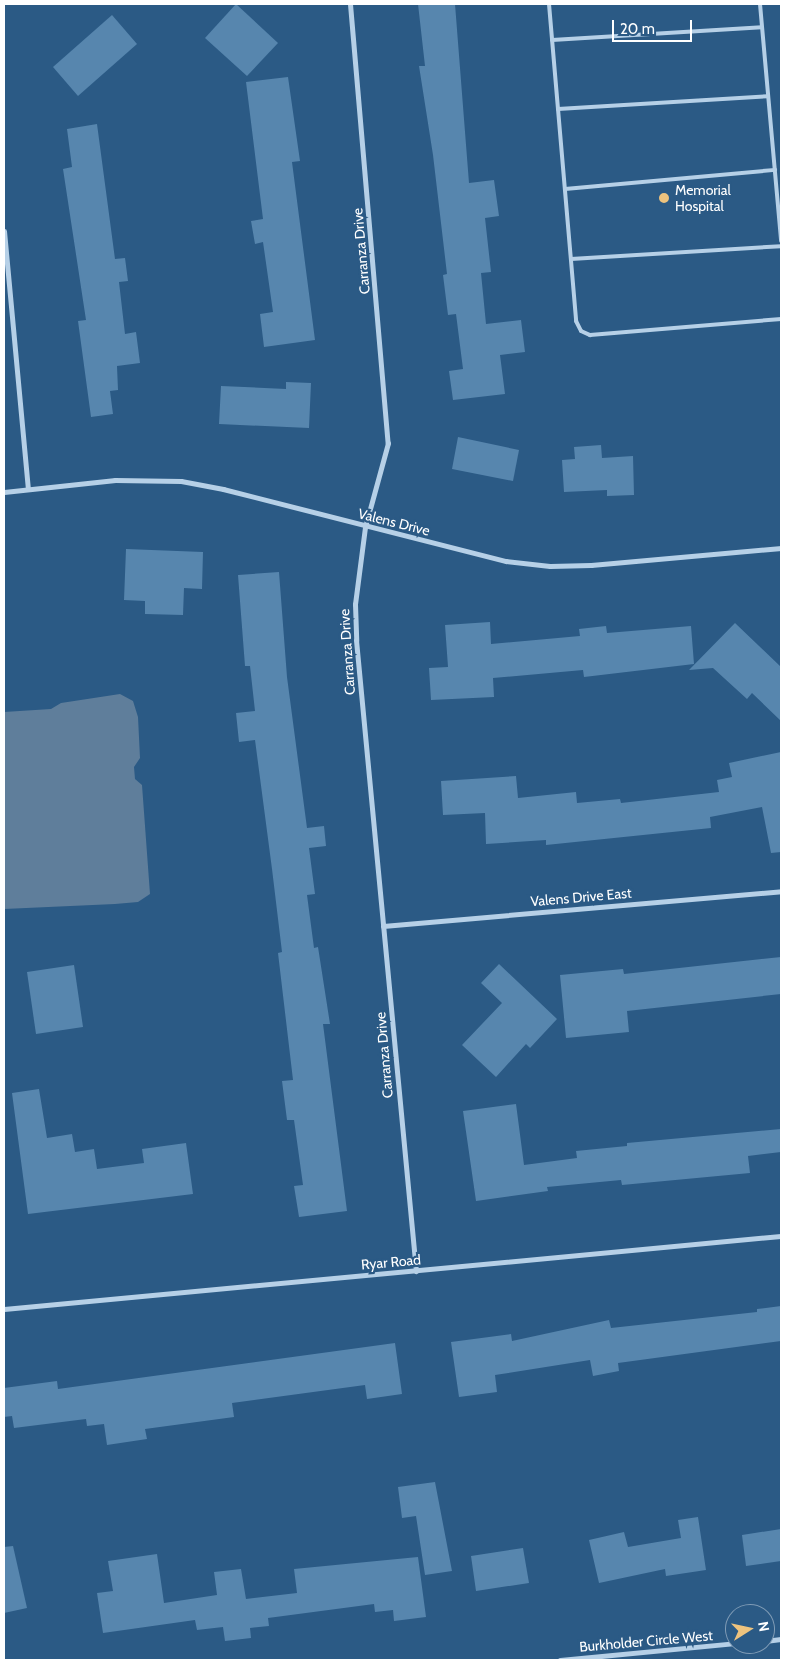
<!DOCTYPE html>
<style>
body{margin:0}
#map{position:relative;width:785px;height:1664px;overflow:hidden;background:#2b5a85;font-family:Cabin,sans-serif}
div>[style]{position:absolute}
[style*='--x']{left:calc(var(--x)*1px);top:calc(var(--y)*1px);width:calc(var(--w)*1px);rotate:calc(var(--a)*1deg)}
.water>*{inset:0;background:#5f7e9b}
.building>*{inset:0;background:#5786ae}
.service>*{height:4px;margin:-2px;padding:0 2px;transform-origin:2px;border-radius:2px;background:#b6d0e7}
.minor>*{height:5px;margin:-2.5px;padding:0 2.5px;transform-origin:2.5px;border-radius:2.5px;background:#b6d0e7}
.dots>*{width:14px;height:14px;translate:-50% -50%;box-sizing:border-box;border:2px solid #2b5a85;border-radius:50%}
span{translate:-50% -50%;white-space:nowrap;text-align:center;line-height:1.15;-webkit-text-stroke:4.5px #2b5a85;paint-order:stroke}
.poi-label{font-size:14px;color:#fff}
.left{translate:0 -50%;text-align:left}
.street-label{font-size:14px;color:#fff}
.frame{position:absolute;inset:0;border:5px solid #fff;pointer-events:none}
.north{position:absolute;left:725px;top:1604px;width:50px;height:50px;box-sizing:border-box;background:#2b5a85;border:1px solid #809cb6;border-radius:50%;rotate:80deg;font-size:14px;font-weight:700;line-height:20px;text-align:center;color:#fff}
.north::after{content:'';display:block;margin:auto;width:18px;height:22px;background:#edc37e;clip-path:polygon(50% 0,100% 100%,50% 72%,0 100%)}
.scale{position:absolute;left:612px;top:20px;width:80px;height:22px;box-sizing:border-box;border:2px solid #fff;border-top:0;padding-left:6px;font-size:15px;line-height:18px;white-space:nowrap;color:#fff;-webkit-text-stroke:4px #2b5a85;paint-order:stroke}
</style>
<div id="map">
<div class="water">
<i style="clip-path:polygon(120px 694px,133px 701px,138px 717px,140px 758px,134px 767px,135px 779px,142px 785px,150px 894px,138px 902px,115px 904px,4px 909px,4px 712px,51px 709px,61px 703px)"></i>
</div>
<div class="building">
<i style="clip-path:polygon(236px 4px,278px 43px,247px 76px,205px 38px)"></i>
<i style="clip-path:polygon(418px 4px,455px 4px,469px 183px,494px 180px,499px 216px,485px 218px,491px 272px,481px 273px,486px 324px,521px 320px,525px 352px,500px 355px,505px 394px,453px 400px,449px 371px,463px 369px,456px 314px,448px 315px,443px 275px,447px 274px,433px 155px,419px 66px,425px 66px)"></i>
<i style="clip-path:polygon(112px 15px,137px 44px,78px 96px,53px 67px)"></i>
<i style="clip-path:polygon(288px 77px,300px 161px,292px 162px,315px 340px,264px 347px,260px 314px,273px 312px,263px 242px,255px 244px,251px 221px,263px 219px,246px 82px)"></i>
<i style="clip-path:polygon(97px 124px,115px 259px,125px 258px,128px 281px,119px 282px,125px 334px,136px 332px,140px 363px,117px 366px,118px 390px,110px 391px,113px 414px,91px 417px,78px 321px,86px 320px,63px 169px,72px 167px,67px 129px)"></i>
<i style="clip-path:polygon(286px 382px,311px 383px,309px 428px,219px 424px,221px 386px,286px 389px)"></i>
<i style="clip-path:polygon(458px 437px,519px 450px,513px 481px,452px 469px)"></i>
<i style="clip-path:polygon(601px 445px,602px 458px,633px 456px,634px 495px,607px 496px,607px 490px,564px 492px,562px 460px,575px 459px,574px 447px)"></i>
<i style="clip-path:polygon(126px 549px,203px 552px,202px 589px,184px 588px,183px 615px,145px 614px,145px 601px,124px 600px)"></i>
<i style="clip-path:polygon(279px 572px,287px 677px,307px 828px,324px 826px,326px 846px,309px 848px,315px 894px,307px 895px,314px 948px,318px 947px,330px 1024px,323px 1024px,347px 1211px,299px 1217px,294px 1186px,303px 1185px,294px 1120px,287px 1120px,282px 1081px,293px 1080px,278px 953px,282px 952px,272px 869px,255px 740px,239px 742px,236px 713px,255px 711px,250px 666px,245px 666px,238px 575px)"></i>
<i style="clip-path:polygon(490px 622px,491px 644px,580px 636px,579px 629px,606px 626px,607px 633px,691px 626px,694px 664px,584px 677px,583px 670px,493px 678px,494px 697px,431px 700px,429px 668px,448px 667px,445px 625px)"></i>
<i style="clip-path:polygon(735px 623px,781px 667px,781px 721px,752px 693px,747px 699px,713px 668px,689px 670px)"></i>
<i style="clip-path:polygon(781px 752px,781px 852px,771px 853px,762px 807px,710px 817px,711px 828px,546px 845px,546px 840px,486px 844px,485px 813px,443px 815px,441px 781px,516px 776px,518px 798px,576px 792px,577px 803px,620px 799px,621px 803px,719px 792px,717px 780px,732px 777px,729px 763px)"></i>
<i style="clip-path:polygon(781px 957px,781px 994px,627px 1011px,629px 1032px,566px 1038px,560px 975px,623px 969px,624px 974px)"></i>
<i style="clip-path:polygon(499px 964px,557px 1019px,530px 1048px,526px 1044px,496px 1077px,462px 1045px,502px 1003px,481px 983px)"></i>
<i style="clip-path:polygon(74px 965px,83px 1027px,36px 1034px,27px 972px)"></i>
<i style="clip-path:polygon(39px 1089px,47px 1138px,72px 1134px,75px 1152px,94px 1149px,97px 1169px,144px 1163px,142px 1149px,186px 1143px,193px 1194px,28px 1214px,12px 1093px)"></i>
<i style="clip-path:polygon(516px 1104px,524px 1165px,577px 1158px,576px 1151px,627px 1146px,627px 1143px,781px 1129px,781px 1152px,748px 1156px,750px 1173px,622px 1185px,621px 1180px,547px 1187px,548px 1191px,476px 1201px,463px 1111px)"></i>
<i style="clip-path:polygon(781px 1306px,781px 1341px,618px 1363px,619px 1371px,593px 1376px,590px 1360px,495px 1375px,497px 1392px,459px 1397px,451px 1342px,511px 1334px,512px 1341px,609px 1320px,611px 1328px,757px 1312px,757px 1309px)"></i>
<i style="clip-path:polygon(395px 1343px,402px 1394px,367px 1399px,365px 1385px,232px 1403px,234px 1417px,145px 1429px,147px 1439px,107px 1445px,104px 1424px,87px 1426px,86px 1419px,14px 1428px,12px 1416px,4px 1417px,4px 1388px,57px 1381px,58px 1389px)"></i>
<i style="clip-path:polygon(435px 1482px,452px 1571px,425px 1575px,416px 1516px,402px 1518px,398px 1487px)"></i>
<i style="clip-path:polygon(698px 1517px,706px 1570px,666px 1576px,665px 1569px,599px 1583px,589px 1540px,624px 1532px,628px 1547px,681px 1538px,678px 1520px)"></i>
<i style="clip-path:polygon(781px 1529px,781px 1561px,746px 1566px,742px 1535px)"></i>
<i style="clip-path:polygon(13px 1546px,27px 1608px,4px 1613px,4px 1547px)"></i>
<i style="clip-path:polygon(523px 1548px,529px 1583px,476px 1591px,471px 1556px)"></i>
<i style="clip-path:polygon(157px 1554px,164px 1603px,217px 1595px,214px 1572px,241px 1569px,246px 1599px,297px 1593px,294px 1569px,418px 1557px,426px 1617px,394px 1621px,393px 1610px,375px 1612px,374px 1604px,268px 1618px,269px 1626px,250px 1628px,251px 1638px,225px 1641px,223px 1627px,197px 1630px,195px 1620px,103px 1633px,97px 1593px,113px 1591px,108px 1561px)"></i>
</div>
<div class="service">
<i style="--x:549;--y:4;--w:318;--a:85.1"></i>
<i style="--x:576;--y:321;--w:11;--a:63"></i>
<i style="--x:581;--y:331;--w:10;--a:24"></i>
<i style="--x:590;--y:335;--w:192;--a:-4.8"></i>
<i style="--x:760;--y:4;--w:238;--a:84.9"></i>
<i style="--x:552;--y:40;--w:210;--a:-3.5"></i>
<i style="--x:558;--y:109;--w:210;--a:-3.5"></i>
<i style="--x:565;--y:189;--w:211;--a:-5.2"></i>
<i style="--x:571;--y:259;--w:210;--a:-3.5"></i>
</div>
<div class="minor">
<i style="--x:350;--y:4;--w:441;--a:85.1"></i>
<i style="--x:388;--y:443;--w:87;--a:105.3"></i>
<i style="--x:365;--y:527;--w:78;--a:97.4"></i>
<i style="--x:355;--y:604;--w:36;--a:88"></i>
<i style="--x:356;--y:640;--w:634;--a:84.57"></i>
<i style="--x:4;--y:231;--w:259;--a:84.7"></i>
<i style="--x:4;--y:492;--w:112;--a:-6.2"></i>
<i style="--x:115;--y:480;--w:66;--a:0.9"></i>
<i style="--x:181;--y:481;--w:43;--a:10.8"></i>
<i style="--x:223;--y:489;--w:292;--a:14.3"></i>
<i style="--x:506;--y:561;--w:44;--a:6.5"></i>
<i style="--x:550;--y:566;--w:41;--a:-1.4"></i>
<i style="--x:591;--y:565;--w:191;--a:-5.1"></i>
<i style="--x:383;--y:926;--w:400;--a:-5"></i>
<i style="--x:4;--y:1309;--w:780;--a:-5.37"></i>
<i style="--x:765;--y:1641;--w:16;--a:-7"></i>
<i style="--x:560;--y:1660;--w:176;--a:-5.5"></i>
</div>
<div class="dots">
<i style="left:664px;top:198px;background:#edc37e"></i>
</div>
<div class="poi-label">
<span class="left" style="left:675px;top:198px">Memorial<br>Hospital</span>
</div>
<div class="street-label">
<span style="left:361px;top:251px;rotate:-95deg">Carranza Drive</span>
<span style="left:394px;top:522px;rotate:14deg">Valens Drive</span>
<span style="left:347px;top:652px;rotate:-94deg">Carranza Drive</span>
<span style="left:581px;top:897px;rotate:-5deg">Valens Drive East</span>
<span style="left:384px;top:1055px;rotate:-95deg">Carranza Drive</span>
<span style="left:391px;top:1262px;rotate:-5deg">Ryar Road</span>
<span style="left:646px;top:1641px;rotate:-5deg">Burkholder Circle West</span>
</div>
<div class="frame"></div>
<div class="north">N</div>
<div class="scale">20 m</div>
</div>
